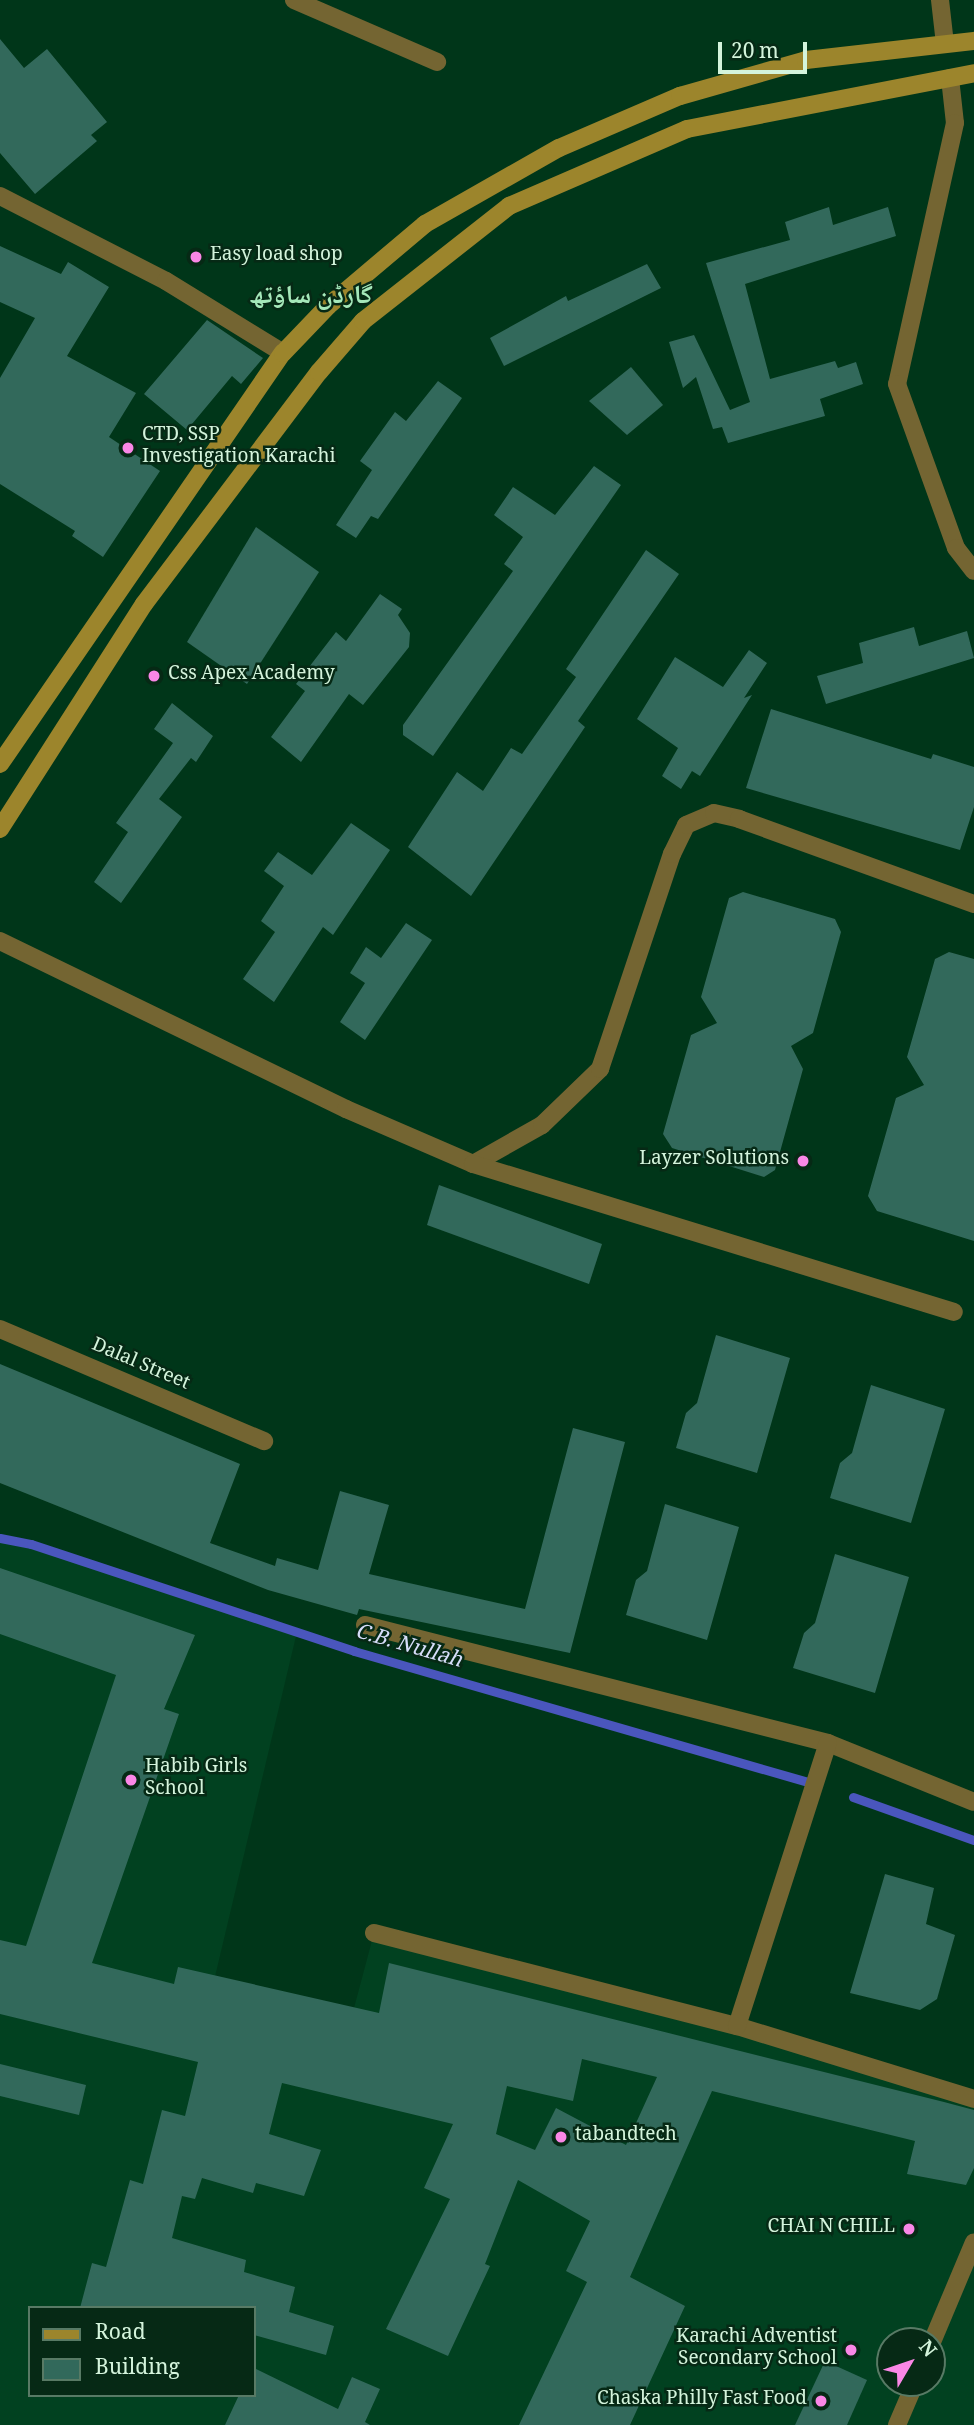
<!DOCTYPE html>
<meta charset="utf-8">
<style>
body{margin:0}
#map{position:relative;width:974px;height:2425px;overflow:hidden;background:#003619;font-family:Georgia,"Noto Naskh Arabic",serif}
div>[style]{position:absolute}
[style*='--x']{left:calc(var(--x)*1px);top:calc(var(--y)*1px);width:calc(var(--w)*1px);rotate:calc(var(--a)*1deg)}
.built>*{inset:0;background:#014120}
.stream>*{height:9px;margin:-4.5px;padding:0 4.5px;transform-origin:4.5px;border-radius:4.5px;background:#4a56bd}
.building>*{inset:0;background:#32695b}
.street>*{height:18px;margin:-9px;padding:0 9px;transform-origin:9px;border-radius:9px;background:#746532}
.secondary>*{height:18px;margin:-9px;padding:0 9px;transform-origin:9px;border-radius:9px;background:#9c852c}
.dots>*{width:19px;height:19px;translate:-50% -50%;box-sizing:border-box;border:4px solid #062915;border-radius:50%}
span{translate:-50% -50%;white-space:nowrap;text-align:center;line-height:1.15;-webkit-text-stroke:5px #062915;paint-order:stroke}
.poi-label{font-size:19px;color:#d4f4dc}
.left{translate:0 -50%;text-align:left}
.right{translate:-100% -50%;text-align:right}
.street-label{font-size:19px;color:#d4f4dc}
.water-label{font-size:21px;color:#d6ddf9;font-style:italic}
.district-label{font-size:26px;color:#a5e8ba;font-weight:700}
.legend{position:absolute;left:28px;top:2306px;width:228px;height:91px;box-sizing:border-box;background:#062915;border:2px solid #587a65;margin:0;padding:9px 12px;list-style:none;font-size:21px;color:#d4f4dc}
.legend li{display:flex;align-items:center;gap:14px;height:35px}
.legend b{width:35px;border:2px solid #587a65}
.north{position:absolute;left:876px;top:2327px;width:70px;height:70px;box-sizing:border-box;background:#062915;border:2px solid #587a65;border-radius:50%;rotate:51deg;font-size:19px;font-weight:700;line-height:28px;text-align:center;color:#d4f4dc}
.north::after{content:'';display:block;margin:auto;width:24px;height:32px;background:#fa87e6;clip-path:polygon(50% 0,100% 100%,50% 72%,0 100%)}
.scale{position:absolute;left:718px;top:42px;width:89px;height:32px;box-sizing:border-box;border:4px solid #d4f4dc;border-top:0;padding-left:9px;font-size:21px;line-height:24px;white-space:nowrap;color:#d4f4dc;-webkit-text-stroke:5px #062915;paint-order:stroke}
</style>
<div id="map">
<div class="built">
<i style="clip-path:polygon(evenodd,0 1538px,31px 1544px,297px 1632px,213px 1985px,350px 2023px,374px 1933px,974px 2099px,974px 2425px,0 2425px,0 1538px,30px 2308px,254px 2308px,254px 2395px,30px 2395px,30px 2308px,0 1538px,890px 2341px,932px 2341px,932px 2383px,890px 2383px,890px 2341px)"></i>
</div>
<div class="stream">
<i style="--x:0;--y:1538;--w:32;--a:11"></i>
<i style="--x:31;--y:1544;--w:340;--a:18.3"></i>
<i style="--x:354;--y:1651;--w:473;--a:16.1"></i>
<i style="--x:853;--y:1797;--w:128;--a:19.6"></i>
</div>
<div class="building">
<i style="clip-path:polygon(0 39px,24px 68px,47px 49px,107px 122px,91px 135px,97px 141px,35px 194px,0 153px)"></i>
<i style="clip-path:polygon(829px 207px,833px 225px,888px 207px,896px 236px,745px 284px,770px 379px,835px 361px,838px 368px,856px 362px,863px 384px,820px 399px,825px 416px,728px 443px,722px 427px,713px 429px,696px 377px,683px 388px,669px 342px,694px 335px,730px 410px,750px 402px,706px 263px,790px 240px,785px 222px)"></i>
<i style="clip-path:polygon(0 246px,61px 274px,68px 262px,109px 287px,67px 356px,136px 393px,109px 437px,160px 471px,103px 557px,72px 536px,75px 531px,0 484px,0 378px,35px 318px,0 302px)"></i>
<i style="clip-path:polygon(647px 264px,661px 288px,504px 366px,490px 338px,566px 296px,568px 301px)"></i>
<i style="clip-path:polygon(207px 320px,263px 358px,241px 384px,232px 376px,187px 430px,144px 394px)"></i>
<i style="clip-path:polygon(631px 367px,663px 405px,627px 435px,589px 401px)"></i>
<i style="clip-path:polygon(438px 381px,462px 398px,378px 519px,371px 516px,356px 538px,336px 525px,372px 470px,360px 461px,395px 412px,406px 421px)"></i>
<i style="clip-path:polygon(594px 466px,621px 485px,433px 756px,403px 735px,403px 725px,513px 571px,504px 564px,523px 537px,494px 515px,513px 487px,555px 515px)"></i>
<i style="clip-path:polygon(256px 527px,319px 572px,247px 684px,187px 642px)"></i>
<i style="clip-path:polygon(646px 550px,679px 574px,578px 721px,585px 727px,471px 896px,408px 847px,457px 772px,483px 791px,511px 748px,522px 754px,576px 677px,566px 669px)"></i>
<i style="clip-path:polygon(380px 594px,402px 609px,398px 615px,410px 633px,409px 647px,363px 705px,349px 694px,301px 762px,271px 737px,305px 691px,296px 684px,336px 632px,346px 641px)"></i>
<i style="clip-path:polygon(914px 627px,919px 646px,967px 631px,974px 658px,826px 704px,817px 676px,863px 663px,859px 643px)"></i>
<i style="clip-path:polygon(749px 650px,767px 663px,744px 698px,752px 695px,700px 776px,692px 771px,681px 789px,662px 776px,678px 748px,637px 719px,675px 657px,723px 687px)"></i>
<i style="clip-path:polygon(172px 703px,213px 736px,196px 762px,191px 758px,159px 799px,182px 817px,121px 903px,94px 882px,128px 832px,116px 823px,173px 743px,154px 729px)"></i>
<i style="clip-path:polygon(771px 709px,931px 759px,933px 754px,974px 767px,974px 807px,960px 850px,746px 788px)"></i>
<i style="clip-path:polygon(351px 823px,390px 850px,333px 935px,323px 927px,274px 1002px,243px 979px,275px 932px,261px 921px,284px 886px,264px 871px,278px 852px,312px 875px)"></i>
<i style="clip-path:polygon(743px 892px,835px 919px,841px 932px,813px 1033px,791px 1046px,803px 1069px,775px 1170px,764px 1177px,672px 1148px,663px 1134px,691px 1035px,717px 1023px,701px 997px,729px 898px)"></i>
<i style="clip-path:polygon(406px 923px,432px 940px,365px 1040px,340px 1022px,365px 983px,350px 973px,366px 947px,381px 958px)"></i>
<i style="clip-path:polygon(949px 952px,974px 959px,974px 1241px,877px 1211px,868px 1196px,896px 1098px,924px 1085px,907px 1057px,935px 959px)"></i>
<i style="clip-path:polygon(439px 1185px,602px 1244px,589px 1284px,427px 1225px)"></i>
<i style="clip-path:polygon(716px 1335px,790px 1358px,757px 1473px,676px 1448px,686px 1413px,697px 1403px)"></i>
<i style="clip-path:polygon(0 1364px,240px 1464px,210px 1543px,275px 1566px,277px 1558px,318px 1570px,340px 1491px,389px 1505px,369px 1574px,525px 1609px,573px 1428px,625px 1442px,570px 1653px,359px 1609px,357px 1615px,268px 1590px,0 1483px)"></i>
<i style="clip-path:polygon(871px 1385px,945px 1409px,911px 1523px,830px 1498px,840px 1463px,852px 1453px)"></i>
<i style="clip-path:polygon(665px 1504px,739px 1527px,707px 1640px,626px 1615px,636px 1580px,647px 1571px)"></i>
<i style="clip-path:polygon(835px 1554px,909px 1577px,875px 1693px,793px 1668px,804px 1633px,815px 1623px)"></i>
<i style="clip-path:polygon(evenodd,0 1568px,195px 1635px,164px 1709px,179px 1714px,92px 1963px,174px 1984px,178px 1967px,379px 2013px,389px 1963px,944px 2102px,974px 2110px,974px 2168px,966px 2185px,907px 2174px,915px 2141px,712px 2091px,630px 2277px,685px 2306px,630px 2425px,519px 2425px,587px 2282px,566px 2271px,590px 2221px,518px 2180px,485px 2264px,490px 2266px,448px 2356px,386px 2329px,450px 2199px,424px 2188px,453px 2124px,282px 2083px,269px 2134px,321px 2150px,304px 2196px,256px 2183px,253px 2193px,202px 2178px,195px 2199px,182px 2196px,172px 2238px,246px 2260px,244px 2272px,295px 2287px,289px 2312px,334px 2326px,326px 2355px,254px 2335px,254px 2308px,80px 2308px,92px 2263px,106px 2267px,130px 2180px,143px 2184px,162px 2110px,185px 2116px,198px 2062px,0 2014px,0 1940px,26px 1946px,116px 1675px,0 1634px,0 1568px,582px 2059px,657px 2077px,626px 2145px,556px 2108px,535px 2150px,496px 2134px,507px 2086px,573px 2101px,582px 2059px)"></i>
<i style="clip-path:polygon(885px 1874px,934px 1888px,926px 1924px,955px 1935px,937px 1999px,920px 2010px,850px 1993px)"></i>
<i style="clip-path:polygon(0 2064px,86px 2085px,79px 2115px,0 2096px)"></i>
<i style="clip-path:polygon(825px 2361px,867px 2380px,847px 2425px,795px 2425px)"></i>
<i style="clip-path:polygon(254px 2368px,338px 2409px,352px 2377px,380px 2389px,365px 2422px,370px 2425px,225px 2425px,239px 2395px,254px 2395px)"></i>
</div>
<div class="street">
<i style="--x:294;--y:0;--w:156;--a:23.4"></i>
<i style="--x:940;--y:0;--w:44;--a:83.5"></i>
<i style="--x:950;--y:78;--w:45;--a:83.7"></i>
<i style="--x:955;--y:123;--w:267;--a:102.5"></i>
<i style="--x:897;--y:384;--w:174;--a:70.2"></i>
<i style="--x:956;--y:548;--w:29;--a:52"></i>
<i style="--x:0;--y:196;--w:186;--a:27.1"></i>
<i style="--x:166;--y:281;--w:137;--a:31.6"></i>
<i style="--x:0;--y:941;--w:385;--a:25.9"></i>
<i style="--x:346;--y:1109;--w:138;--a:23.4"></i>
<i style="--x:473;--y:1164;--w:79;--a:-29.5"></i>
<i style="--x:542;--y:1125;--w:81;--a:-44"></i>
<i style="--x:600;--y:1069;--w:227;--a:-71.5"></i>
<i style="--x:672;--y:854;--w:32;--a:-64"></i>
<i style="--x:686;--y:825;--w:30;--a:-23"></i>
<i style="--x:714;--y:813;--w:26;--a:13"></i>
<i style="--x:739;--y:819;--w:250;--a:19.9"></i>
<i style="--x:473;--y:1164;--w:503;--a:17.1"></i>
<i style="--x:0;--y:1329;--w:287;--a:23"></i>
<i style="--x:365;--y:1625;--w:478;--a:14.3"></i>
<i style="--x:828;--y:1743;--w:157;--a:22"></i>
<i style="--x:374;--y:1933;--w:375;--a:14.4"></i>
<i style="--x:737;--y:2026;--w:248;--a:17.1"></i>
<i style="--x:737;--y:2026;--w:297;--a:-72.2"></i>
<i style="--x:932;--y:2342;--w:108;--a:-67.2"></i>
<i style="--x:897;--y:2425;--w:46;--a:-66.8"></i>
</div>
<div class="secondary">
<i style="--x:0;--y:764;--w:499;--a:-55.5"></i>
<i style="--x:283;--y:353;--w:65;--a:-46.2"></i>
<i style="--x:328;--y:306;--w:127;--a:-40.2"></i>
<i style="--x:425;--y:224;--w:154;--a:-29.6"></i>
<i style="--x:559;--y:148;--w:132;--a:-23.3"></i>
<i style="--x:680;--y:96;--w:131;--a:-15.9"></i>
<i style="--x:806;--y:60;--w:169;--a:-6.5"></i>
<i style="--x:0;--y:829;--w:267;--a:-57.4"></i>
<i style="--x:144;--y:604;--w:291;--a:-53"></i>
<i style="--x:319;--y:372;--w:67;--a:-49.2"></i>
<i style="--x:363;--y:321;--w:186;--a:-38.2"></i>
<i style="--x:509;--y:206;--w:194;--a:-23.4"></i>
<i style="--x:687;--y:129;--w:292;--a:-11"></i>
</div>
<div class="dots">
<i style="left:196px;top:257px;background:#fa87e6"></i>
<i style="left:128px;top:448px;background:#fa87e6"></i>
<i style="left:154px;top:676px;background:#fa87e6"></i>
<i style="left:803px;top:1161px;background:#fa87e6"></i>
<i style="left:131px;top:1780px;background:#fa87e6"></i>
<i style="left:561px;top:2137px;background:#fa87e6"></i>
<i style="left:909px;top:2229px;background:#fa87e6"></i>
<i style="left:851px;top:2350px;background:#fa87e6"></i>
<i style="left:821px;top:2401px;background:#fa87e6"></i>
</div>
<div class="poi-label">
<span class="left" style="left:210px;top:257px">Easy load shop</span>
<span class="left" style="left:142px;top:448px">CTD, SSP<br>Investigation Karachi</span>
<span class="left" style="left:168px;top:676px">Css Apex Academy</span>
<span class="right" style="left:789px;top:1161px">Layzer Solutions</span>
<span class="left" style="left:145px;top:1780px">Habib Girls<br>School</span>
<span class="left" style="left:575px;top:2137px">tabandtech</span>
<span class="right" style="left:895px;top:2229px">CHAI N CHILL</span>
<span class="right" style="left:837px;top:2350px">Karachi Adventist<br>Secondary School</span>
<span class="right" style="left:807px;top:2401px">Chaska Philly Fast Food</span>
</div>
<div class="street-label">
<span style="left:140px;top:1366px;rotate:23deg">Dalal Street</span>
</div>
<div class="water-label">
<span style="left:408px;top:1648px;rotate:16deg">C.B. Nullah</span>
</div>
<div class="district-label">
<span style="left:311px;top:298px">گارڈن ساؤتھ</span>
</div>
<ul class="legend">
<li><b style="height:9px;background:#9c852c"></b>Road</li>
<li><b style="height:19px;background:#32695b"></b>Building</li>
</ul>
<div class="north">N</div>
<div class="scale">20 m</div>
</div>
